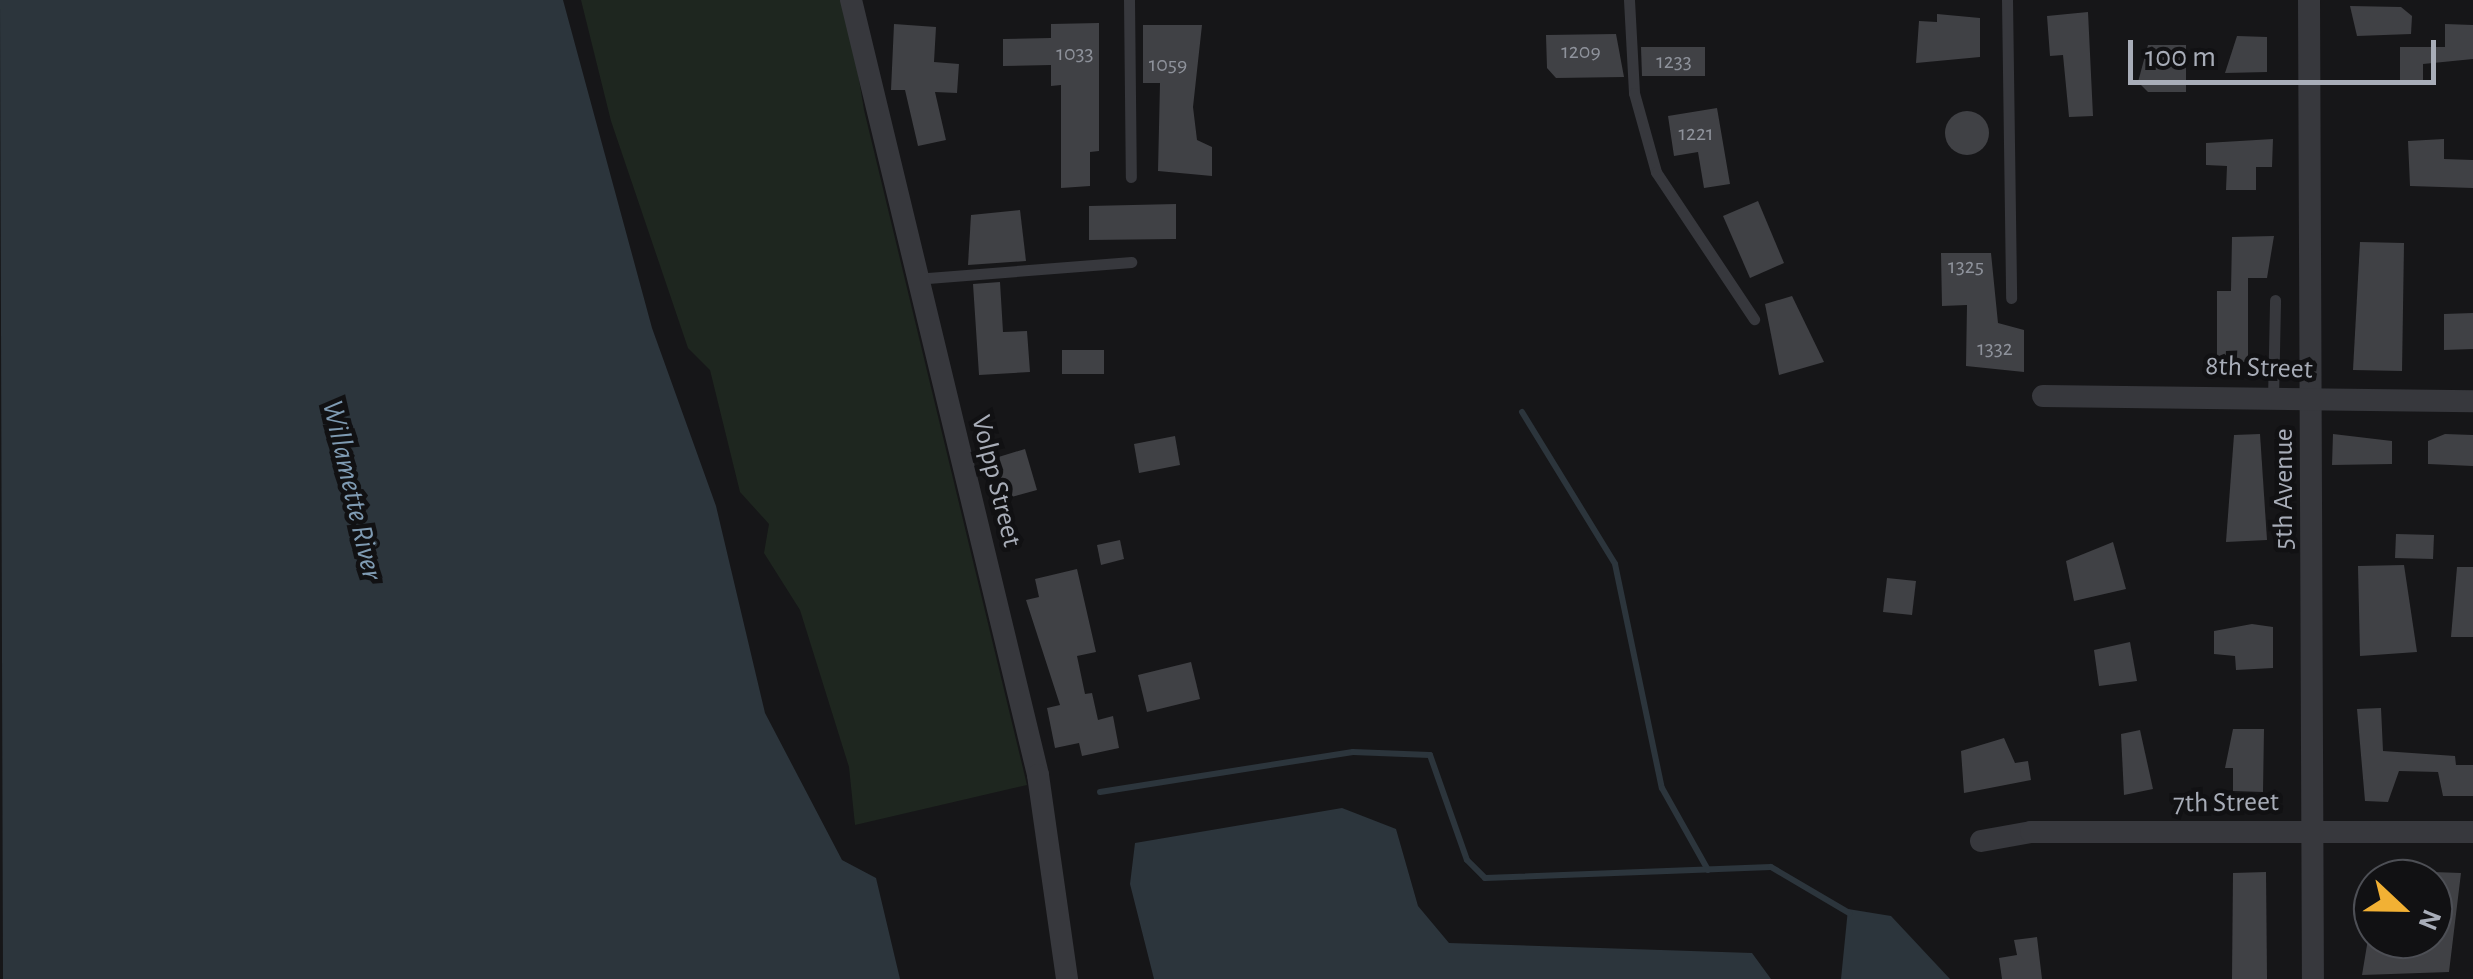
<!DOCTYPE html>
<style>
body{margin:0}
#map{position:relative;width:2473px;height:979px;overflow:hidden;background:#161618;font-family:"Alegreya Sans",sans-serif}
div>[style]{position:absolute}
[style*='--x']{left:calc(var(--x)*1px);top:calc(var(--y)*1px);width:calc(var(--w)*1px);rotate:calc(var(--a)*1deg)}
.green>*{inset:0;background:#1e261f}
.water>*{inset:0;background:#2c353c}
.stream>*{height:6px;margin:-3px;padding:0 3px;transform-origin:3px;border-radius:3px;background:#2c353c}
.building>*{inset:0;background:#404145}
.round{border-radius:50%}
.service>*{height:11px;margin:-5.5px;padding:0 5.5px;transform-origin:5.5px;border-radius:5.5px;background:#37383d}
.minor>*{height:22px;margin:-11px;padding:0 11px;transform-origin:11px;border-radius:11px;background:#37383d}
span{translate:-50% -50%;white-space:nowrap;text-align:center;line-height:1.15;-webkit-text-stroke:9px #111113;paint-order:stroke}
.number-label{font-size:22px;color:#8e929b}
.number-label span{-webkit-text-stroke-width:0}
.street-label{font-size:28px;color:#a8adb8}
.water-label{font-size:30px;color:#7f9bb3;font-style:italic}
.north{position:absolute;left:2353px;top:859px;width:100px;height:100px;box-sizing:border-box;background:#111113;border:2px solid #4d4f55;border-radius:50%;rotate:112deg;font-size:28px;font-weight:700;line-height:40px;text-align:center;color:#a8adb8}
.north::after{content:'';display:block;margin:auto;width:35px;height:45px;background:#f2b134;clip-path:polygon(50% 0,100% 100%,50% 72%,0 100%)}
.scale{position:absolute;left:2128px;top:40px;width:308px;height:45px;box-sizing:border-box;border:5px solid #a8adb8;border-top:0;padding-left:12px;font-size:30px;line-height:35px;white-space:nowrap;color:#a8adb8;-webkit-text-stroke:8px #111113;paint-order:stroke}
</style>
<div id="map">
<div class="green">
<i style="clip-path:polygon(581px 0,846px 0,864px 110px,1027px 785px,855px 825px,849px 767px,800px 610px,764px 553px,769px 524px,740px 492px,710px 370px,688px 348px,611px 121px)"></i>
</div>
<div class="water">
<i style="clip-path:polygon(0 0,563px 0,652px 328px,716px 506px,765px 713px,842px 860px,876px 878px,900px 979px,3px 979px)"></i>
<i style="clip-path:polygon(1342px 808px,1396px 829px,1418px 906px,1449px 943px,1752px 953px,1771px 979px,1154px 979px,1130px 884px,1135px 843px)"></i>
<i style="clip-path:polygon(1848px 909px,1891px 916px,1950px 979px,1841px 979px)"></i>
</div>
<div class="stream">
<i style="--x:1522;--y:412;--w:178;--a:58.5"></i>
<i style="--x:1615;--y:564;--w:229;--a:78.2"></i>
<i style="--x:1662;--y:788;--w:94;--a:60.7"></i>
<i style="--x:1100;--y:792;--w:256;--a:-9"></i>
<i style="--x:1353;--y:752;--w:77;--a:2.2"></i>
<i style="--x:1430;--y:755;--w:111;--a:70.6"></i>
<i style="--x:1467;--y:860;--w:25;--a:45"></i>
<i style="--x:1485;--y:878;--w:286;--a:-2.2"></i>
<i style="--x:1771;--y:867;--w:91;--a:30.5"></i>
</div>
<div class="building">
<i style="clip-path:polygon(2350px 6px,2401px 7px,2412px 16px,2411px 34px,2357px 36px)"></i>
<i style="clip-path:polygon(2088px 12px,2093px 116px,2069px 117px,2063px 55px,2050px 56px,2047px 16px)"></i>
<i style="clip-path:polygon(1937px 14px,1980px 18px,1980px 57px,1916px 63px,1919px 21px,1937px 22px)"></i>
<i style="clip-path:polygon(1099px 23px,1099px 151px,1090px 152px,1090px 186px,1061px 188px,1061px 85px,1051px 86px,1051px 65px,1003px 66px,1003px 39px,1051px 38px,1051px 24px)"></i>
<i style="clip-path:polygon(894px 24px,936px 27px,934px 62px,959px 64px,957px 93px,935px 92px,946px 140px,918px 146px,905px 90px,891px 90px)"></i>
<i style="clip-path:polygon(2445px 24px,2473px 25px,2473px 59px,2423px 64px,2423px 85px,2400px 85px,2400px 47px,2445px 47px)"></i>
<i style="clip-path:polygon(1143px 25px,1202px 25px,1193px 107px,1197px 140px,1212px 147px,1212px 176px,1158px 171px,1160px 83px,1143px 83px)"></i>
<i style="clip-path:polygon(1616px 34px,1624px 77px,1556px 78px,1547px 68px,1546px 35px)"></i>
<i style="clip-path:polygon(2237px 36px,2267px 37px,2267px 72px,2225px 73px)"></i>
<i style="clip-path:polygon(2148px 45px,2186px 45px,2186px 92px,2148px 92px,2138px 82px)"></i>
<i style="clip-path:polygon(1641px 47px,1705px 47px,1705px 76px,1642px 76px)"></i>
<i style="clip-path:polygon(1717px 108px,1730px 184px,1704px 188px,1698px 152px,1674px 156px,1668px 116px)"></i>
<i class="round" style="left:1945px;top:111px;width:44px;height:44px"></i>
<i style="clip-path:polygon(2273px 139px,2272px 167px,2256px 167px,2256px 190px,2226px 190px,2227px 166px,2206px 165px,2206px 143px)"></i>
<i style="clip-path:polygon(2444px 139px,2444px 159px,2473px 160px,2473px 188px,2410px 186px,2408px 141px)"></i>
<i style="clip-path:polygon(1758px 201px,1784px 263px,1750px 278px,1723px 216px)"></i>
<i style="clip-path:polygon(1176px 204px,1176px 239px,1089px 240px,1089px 206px)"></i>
<i style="clip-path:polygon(1020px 210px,1026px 261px,968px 265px,971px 215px)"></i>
<i style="clip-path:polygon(2274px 236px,2267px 278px,2248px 278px,2248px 362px,2217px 362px,2217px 291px,2231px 291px,2232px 237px)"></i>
<i style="clip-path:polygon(2360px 242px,2404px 243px,2402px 371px,2353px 370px)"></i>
<i style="clip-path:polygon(1941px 253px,1991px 253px,1998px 323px,2024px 330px,2024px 372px,1966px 366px,1967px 305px,1942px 306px)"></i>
<i style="clip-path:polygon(1000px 282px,1003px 332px,1027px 331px,1030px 372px,979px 375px,973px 284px)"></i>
<i style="clip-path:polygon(1792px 296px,1824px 362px,1779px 375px,1765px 304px)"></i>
<i style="clip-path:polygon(2473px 313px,2473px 349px,2444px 350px,2444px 314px)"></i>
<i style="clip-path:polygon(1062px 350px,1104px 350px,1104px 374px,1062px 374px)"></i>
<i style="clip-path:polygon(2260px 434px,2267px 540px,2226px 542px,2234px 435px)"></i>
<i style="clip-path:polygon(2333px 434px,2392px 441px,2392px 464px,2332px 465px)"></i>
<i style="clip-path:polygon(2445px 434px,2473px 435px,2473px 466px,2428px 464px,2428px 441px)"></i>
<i style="clip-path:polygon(1175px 436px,1180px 465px,1139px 473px,1134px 444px)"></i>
<i style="clip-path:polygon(1025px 449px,1037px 490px,1004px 499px,992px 459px)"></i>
<i style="clip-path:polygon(2396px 534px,2434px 535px,2433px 559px,2395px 558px)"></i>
<i style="clip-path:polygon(1120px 540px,1124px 559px,1101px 565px,1097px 545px)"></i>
<i style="clip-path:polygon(2113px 542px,2126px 589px,2074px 601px,2066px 561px)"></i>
<i style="clip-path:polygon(2404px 565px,2417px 652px,2360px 656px,2358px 566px)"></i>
<i style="clip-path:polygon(2457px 567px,2473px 567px,2473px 637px,2451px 637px)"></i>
<i style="clip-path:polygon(1077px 569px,1096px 652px,1077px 656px,1085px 694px,1092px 693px,1098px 720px,1113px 716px,1119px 748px,1082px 756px,1079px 743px,1055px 748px,1047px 708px,1060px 705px,1026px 600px,1039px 597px,1035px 579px)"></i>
<i style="clip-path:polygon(1887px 578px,1916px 581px,1912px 615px,1883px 612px)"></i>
<i style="clip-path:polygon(2252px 624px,2273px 627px,2273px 668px,2236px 670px,2235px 656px,2214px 654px,2214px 631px)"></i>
<i style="clip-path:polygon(2130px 642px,2137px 681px,2099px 686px,2094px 650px)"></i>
<i style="clip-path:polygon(1191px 662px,1200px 699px,1147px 712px,1138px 675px)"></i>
<i style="clip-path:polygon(2381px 708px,2383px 751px,2455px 756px,2456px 765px,2473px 765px,2473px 796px,2443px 796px,2438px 772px,2399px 771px,2388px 802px,2365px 801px,2357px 709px)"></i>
<i style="clip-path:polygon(2233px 729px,2264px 729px,2263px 792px,2233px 791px,2233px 768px,2225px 768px)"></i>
<i style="clip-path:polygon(2140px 730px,2153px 789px,2124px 795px,2121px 734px)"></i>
<i style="clip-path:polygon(2004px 738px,2015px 763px,2028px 761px,2031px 780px,1964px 793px,1961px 751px)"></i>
<i style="clip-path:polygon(2266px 872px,2267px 979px,2232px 979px,2233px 873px)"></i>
<i style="clip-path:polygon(2433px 872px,2461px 873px,2449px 972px,2362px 975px,2368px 939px,2433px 939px)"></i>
<i style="clip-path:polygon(2037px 937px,2042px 979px,2002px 979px,1999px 958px,2017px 955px,2014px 940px)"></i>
</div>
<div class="service">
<i style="--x:1129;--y:0;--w:177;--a:89.4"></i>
<i style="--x:1629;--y:0;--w:93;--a:86.9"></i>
<i style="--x:1634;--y:93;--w:82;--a:74.4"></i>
<i style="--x:1656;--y:172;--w:177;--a:56.3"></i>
<i style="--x:2007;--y:0;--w:298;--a:89.2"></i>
<i style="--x:915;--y:279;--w:217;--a:-4.5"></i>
<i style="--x:2273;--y:399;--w:99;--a:-88.8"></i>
</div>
<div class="minor">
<i style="--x:851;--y:0;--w:797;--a:76.43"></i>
<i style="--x:1038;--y:775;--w:206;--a:81.9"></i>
<i style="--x:2309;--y:0;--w:979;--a:89.77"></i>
<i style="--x:2043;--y:396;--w:430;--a:0.7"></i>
<i style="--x:1981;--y:841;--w:51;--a:-10.2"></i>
<i style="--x:2031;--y:832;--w:442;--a:0"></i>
</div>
<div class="number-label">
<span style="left:1581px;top:52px">1209</span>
<span style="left:1075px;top:54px">1033</span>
<span style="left:1674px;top:62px">1233</span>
<span style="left:1168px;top:65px">1059</span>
<span style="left:1696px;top:134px">1221</span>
<span style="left:1966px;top:267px">1325</span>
<span style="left:1995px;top:349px">1332</span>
</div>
<div class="street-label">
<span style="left:2259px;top:368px;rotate:2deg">8th Street</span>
<span style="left:996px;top:481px;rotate:76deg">Volpp Street</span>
<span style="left:2284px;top:489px;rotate:-90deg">5th Avenue</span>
<span style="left:2226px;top:803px;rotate:-1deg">7th Street</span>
</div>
<div class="water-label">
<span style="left:352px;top:490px;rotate:77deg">Willamette River</span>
</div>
<div class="north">N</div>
<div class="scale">100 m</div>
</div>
